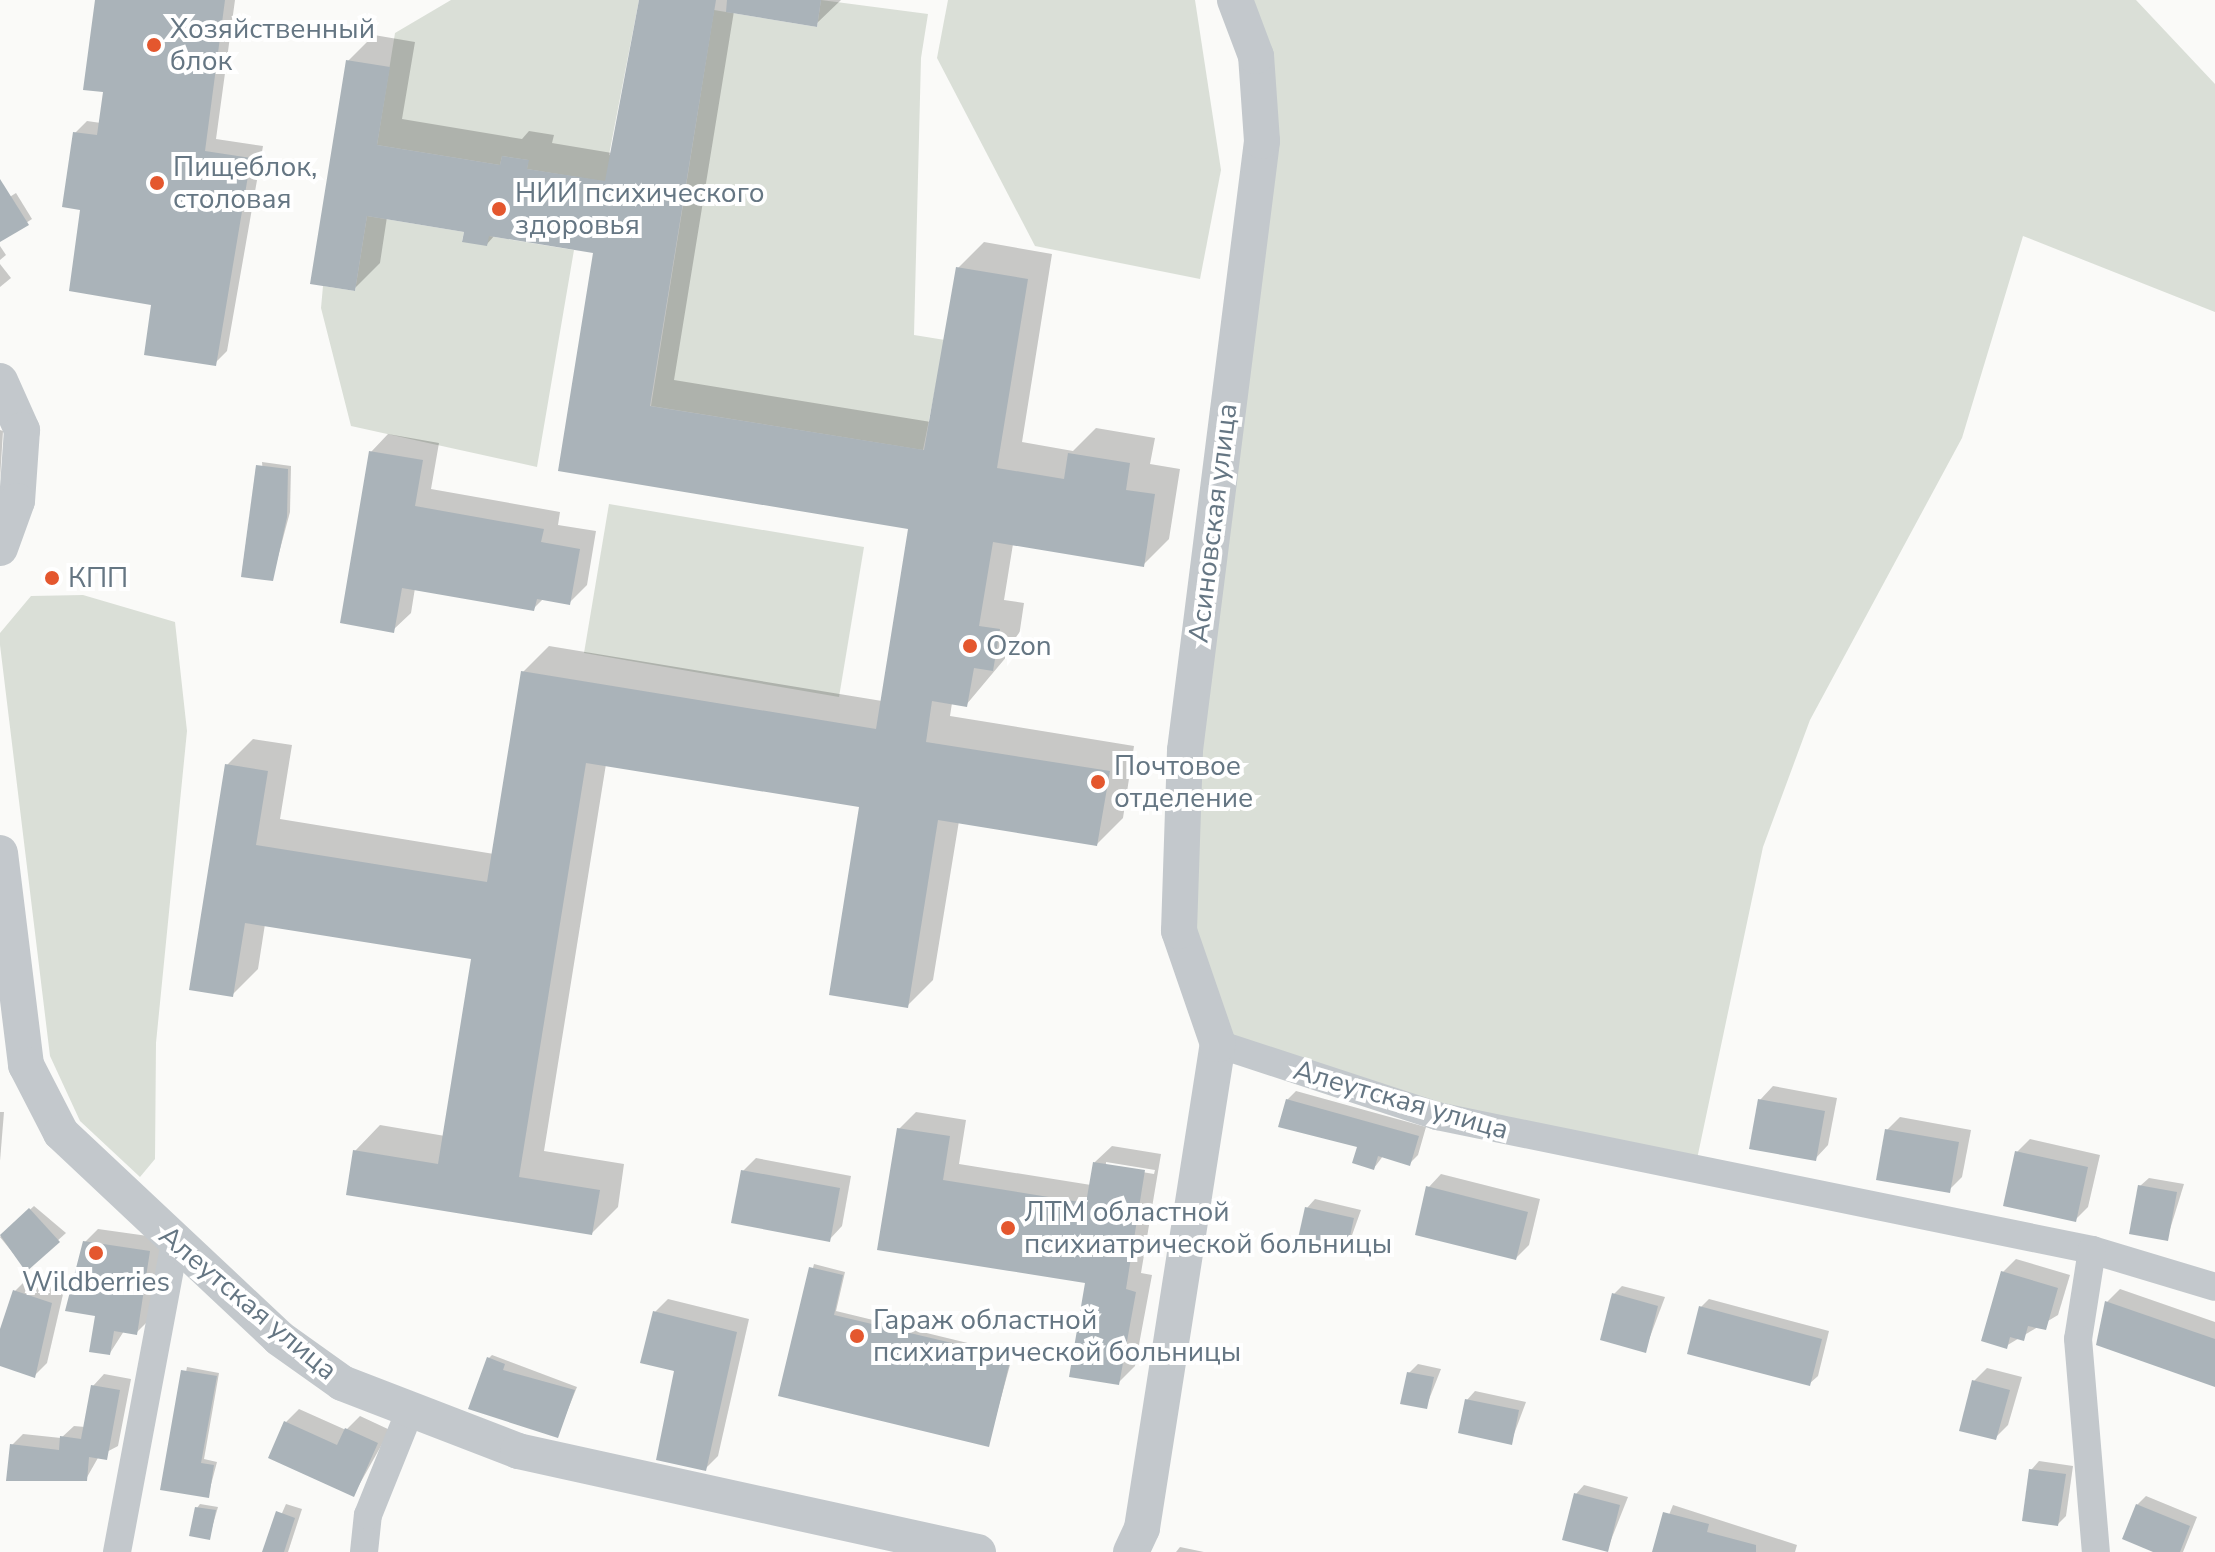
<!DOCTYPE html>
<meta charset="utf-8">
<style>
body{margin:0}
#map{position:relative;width:2215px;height:1552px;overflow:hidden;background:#fafaf8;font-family:"Nunito Sans",sans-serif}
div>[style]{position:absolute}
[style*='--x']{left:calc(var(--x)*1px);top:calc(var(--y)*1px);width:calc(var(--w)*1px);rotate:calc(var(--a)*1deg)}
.green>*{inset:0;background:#dadfd7}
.shadow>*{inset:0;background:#0003}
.building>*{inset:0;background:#aab3b9}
.minor>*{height:28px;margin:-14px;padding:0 14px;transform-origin:14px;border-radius:14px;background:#c3c8cc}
.tertiary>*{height:36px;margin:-18px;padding:0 18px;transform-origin:18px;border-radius:18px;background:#c3c8cc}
.dots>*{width:22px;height:22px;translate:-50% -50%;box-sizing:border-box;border:4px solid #fff;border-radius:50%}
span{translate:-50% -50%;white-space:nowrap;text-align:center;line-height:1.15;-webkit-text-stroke:8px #fff;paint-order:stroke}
.poi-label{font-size:28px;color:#657683}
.left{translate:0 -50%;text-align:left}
.street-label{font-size:28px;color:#657683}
</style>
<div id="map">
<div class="green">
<i style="clip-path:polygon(451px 0,639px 0,609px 155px,636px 160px,632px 186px,527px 169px,528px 160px,502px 156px,500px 165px,377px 145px,395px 33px)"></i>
<i style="clip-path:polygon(821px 0,928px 14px,921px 58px,914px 335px,945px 340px,923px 450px,651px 406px,714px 10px,817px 27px)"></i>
<i style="clip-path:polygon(948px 0,1195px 0,1221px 170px,1200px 279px,1035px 246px,937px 58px)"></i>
<i style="clip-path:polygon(1244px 0,2136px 0,2215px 84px,2215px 312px,2023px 236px,1962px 438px,1810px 720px,1763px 847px,1697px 1159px,1439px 1110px,1225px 1036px,1191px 930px,1199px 751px,1272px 141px)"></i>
<i style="clip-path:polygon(367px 216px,464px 232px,462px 241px,489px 236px,574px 250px,537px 467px,351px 426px,321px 308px,323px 286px,355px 291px)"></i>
<i style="clip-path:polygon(609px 504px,864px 547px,839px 697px,584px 653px)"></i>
<i style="clip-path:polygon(83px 595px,175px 622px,187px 731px,156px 1043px,155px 1159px,140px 1177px,80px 1121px,50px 1056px,0 645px,0 633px,31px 596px)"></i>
</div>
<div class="shadow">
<i style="clip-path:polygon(97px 0,235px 0,216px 139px,263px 146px,227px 351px,215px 363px,153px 303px,82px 208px,75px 133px,87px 121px,101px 123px,105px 91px)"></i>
<i style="clip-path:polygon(641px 0,841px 0,816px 24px,734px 11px,674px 380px,931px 422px,958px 268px,984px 242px,1052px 254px,1022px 442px,1073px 451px,1096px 428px,1155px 438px,1150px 464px,1180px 469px,1169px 539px,1143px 565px,1013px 544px,1004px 600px,1024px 603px,1018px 643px,966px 705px,952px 703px,950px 716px,1134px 746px,1123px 818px,1097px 844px,959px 821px,933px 980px,907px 1006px,861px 806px,606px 764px,544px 1151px,624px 1164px,618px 1207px,592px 1233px,355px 1151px,380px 1125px,445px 1136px,473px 958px,265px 924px,258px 969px,232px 995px,227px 765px,253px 739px,292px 745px,280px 819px,494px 854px,523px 672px,549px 646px,882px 701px,910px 527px,560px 470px,595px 251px,495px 235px,487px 244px,466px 230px,387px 217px,380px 263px,354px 289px,348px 61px,374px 35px,415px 42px,402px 119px,522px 139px,529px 131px,554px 135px,552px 143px,612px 153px)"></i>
<i style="clip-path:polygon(16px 193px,32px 219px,0 240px,0 203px)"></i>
<i style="clip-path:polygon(0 246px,6px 255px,0 260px)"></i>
<i style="clip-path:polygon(0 264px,11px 278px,0 287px)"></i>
<i style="clip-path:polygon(0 430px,3px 431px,0 479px)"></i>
<i style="clip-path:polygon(388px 434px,439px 443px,431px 489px,560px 512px,558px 525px,596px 531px,587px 585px,569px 603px,544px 598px,534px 608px,415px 588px,411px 613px,393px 630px,371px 452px)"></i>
<i style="clip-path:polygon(262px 462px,291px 466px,290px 512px,272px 579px)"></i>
<i style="clip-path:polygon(1773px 1086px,1837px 1098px,1828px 1145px,1815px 1159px,1760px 1100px)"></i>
<i style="clip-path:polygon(1296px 1091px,1426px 1127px,1418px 1155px,1410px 1163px,1383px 1156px,1374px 1168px,1359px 1146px,1287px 1100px)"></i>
<i style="clip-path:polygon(0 1112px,4px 1112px,0 1161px)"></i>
<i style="clip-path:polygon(evenodd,916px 1112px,966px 1120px,959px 1164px,1091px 1185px,1095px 1162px,1112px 1146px,1161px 1154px,1141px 1273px,1152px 1275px,1135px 1366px,1118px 1383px,1088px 1281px,880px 1248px,899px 1129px,916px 1112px,1106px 1162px,1155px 1170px,1154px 1174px,1106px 1166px,1106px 1162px)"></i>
<i style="clip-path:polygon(1900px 1117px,1971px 1130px,1962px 1177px,1949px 1190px,1887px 1130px)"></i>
<i style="clip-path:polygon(2030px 1139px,2100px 1155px,2088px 1207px,2075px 1220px,2017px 1152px)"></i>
<i style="clip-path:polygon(756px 1158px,851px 1176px,842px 1226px,829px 1240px,743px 1171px)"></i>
<i style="clip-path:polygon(1441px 1174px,1540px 1199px,1529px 1245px,1516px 1258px,1428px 1188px)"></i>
<i style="clip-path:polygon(2149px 1178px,2184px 1184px,2167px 1239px,2140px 1186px)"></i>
<i style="clip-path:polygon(1315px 1199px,1361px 1210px,1346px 1252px,1307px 1208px)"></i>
<i style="clip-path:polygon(34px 1206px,66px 1233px,26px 1269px,0 1237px)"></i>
<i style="clip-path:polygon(98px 1229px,162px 1238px,149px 1320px,136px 1333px,124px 1331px,110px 1353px,85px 1242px)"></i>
<i style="clip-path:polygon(2016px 1259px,2070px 1275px,2058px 1315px,2006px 1346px,2003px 1272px)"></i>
<i style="clip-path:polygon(814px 1264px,845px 1272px,836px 1311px,1013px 1354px,988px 1445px,780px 1395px)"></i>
<i style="clip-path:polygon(28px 1278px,64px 1290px,47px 1363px,34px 1376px,0 1364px,0 1335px,15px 1291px)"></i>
<i style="clip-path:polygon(1622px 1286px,1665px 1297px,1645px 1350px,1614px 1294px)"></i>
<i style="clip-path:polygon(2120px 1289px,2215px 1322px,2215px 1385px,2107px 1302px)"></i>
<i style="clip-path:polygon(668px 1299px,749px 1319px,718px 1456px,705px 1469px,655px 1312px)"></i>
<i style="clip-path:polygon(1709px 1299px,1829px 1331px,1818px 1376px,1809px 1384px,1701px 1307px)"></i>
<i style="clip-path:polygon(492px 1355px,577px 1387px,557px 1436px,489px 1358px)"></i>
<i style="clip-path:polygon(1418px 1364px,1441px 1369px,1426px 1407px,1409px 1373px)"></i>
<i style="clip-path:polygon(187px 1367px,219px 1373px,204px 1459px,217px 1462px,208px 1496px,162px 1488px)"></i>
<i style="clip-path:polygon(1987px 1368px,2022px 1377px,2008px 1425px,1995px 1438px,1974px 1381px)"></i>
<i style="clip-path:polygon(104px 1374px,131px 1379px,118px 1446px,99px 1456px,86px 1479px,12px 1445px,23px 1434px,61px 1438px,74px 1426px,85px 1427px,93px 1386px)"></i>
<i style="clip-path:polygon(1475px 1391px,1526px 1402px,1511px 1442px,1467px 1400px)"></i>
<i style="clip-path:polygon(299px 1409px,346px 1430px,360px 1416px,390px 1430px,354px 1494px,286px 1422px)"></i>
<i style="clip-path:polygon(2039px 1461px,2073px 1466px,2066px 1516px,2058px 1524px,2031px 1470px)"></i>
<i style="clip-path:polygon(1584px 1485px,1628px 1497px,1607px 1550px,1576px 1494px)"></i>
<i style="clip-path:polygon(2146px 1496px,2197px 1517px,2183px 1552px,2159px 1552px,2137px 1505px)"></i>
<i style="clip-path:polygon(200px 1504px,218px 1507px,209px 1538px,197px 1508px)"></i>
<i style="clip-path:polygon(286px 1504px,302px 1509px,288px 1552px,265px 1552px)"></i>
<i style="clip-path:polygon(1673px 1505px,1797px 1545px,1795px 1552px,1654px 1552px)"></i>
<i style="clip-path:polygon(1180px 1547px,1204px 1552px,1176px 1552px)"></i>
</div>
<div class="building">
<i style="clip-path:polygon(95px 0,225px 0,205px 151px,251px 158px,216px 366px,144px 355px,151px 305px,69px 291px,80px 210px,62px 207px,73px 132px,97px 135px,103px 92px,83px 90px)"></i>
<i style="clip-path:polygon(639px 0,716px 0,650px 406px,924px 450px,956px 267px,1028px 279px,997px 468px,1064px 479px,1068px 453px,1130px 463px,1126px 490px,1155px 494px,1144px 567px,993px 542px,979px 626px,1000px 629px,993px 671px,974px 668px,967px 707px,932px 701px,926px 742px,1110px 771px,1097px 846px,938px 820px,908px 1008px,829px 995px,859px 807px,586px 763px,519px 1177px,600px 1190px,592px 1235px,346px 1195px,353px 1150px,438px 1164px,471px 959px,245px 923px,233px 997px,189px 990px,225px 764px,268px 771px,256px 845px,487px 882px,521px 671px,876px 729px,908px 529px,558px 471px,593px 253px,489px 236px,487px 246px,462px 242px,464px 232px,367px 216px,355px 291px,310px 284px,346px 60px,390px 67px,377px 145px,500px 165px,502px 156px,529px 160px,527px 169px,605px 181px)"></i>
<i style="clip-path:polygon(727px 0,821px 0,817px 27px,726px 12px)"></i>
<i style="clip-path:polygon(0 179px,29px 225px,0 242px)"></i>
<i style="clip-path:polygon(369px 451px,423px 460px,415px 506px,544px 529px,541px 542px,580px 549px,570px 605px,537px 599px,534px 611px,402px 588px,394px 633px,340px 623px)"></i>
<i style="clip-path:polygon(256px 465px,288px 469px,287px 517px,273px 581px,241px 577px)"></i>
<i style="clip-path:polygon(1286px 1099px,1419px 1136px,1410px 1166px,1378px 1156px,1374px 1170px,1352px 1163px,1357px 1147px,1278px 1127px)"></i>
<i style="clip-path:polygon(1758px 1099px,1825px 1111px,1816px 1161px,1749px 1149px)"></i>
<i style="clip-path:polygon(897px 1128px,950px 1136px,943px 1180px,1086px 1203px,1093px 1162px,1145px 1170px,1126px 1289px,1136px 1292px,1119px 1385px,1069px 1377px,1085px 1283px,877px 1250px)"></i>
<i style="clip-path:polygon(1885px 1129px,1959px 1142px,1950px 1193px,1876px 1180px)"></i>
<i style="clip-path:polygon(2015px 1151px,2088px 1167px,2076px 1222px,2003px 1206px)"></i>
<i style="clip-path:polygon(741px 1170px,840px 1188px,830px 1242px,731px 1223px)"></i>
<i style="clip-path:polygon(2138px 1185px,2177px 1192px,2168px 1241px,2129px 1234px)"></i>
<i style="clip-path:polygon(1426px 1186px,1528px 1212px,1516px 1260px,1415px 1235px)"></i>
<i style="clip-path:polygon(1305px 1207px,1354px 1218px,1346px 1254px,1297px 1243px)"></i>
<i style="clip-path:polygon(29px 1208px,60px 1242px,26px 1272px,0 1235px)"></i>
<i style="clip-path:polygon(83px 1241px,150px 1251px,137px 1335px,114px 1331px,110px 1355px,89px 1352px,95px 1316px,65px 1311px)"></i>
<i style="clip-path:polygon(809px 1267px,843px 1275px,834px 1315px,1011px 1357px,989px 1447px,778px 1396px)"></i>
<i style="clip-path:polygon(2001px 1271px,2058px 1288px,2046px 1330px,2028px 1326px,2024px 1341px,2010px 1337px,2007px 1349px,1981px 1341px)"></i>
<i style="clip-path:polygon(13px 1290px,52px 1303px,35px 1378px,0 1366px,0 1329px)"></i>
<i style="clip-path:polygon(1612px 1293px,1658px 1306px,1646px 1353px,1600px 1340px)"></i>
<i style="clip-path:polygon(2105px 1301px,2215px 1339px,2215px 1387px,2096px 1345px)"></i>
<i style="clip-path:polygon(1699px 1306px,1822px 1339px,1810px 1386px,1687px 1354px)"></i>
<i style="clip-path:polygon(653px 1311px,737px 1332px,706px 1471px,656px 1460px,674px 1371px,640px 1363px)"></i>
<i style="clip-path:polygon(487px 1357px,505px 1364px,503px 1370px,575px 1390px,558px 1438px,468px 1409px)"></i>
<i style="clip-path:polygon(181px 1370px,217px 1376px,201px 1463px,214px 1465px,209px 1498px,160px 1490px)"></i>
<i style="clip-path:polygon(1407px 1372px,1434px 1377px,1427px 1409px,1400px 1404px)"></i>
<i style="clip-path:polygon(1972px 1380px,2010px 1390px,1996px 1440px,1959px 1431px)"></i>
<i style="clip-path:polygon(91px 1385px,120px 1390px,107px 1460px,89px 1457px,87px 1481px,6px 1481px,10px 1444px,59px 1450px,60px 1436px,81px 1439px)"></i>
<i style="clip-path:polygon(1465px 1399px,1519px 1410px,1512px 1445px,1458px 1433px)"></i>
<i style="clip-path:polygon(284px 1421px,337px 1445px,345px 1428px,378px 1443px,354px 1497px,268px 1458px)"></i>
<i style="clip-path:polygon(2029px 1469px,2066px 1474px,2058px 1526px,2022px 1521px)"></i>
<i style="clip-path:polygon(1574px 1493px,1620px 1505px,1608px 1552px,1562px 1540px)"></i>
<i style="clip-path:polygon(2136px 1504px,2190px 1526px,2180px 1552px,2153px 1552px,2122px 1539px)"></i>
<i style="clip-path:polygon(195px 1507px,216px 1510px,210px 1540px,189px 1536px)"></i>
<i style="clip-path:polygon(276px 1511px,295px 1518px,284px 1552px,262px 1552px)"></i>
<i style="clip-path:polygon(1663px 1512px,1709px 1524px,1707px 1532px,1756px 1545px,1756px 1552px,1652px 1552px)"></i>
</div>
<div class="minor">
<i style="--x:1218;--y:1044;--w:231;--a:18.2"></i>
<i style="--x:1437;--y:1116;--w:669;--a:11.56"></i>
<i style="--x:2092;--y:1250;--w:128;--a:16.7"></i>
<i style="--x:2092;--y:1250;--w:90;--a:98.9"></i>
<i style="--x:2078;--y:1339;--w:214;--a:85.2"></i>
<i style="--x:117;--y:1552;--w:314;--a:-79.4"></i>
<i style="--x:364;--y:1552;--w:37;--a:-84"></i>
<i style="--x:368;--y:1515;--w:110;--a:-68.1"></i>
</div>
<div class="tertiary">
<i style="--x:0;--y:381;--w:54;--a:65.8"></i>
<i style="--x:22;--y:430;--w:71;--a:94"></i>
<i style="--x:17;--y:501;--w:50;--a:109.9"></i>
<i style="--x:0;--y:853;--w:214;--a:83"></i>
<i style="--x:26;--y:1065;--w:76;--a:62.8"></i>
<i style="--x:61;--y:1133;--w:299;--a:43.2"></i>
<i style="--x:279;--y:1338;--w:77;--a:35.5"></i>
<i style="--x:342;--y:1383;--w:189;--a:21.1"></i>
<i style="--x:518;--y:1451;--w:471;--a:12.4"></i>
<i style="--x:1131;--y:1552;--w:26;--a:-65"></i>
<i style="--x:1142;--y:1528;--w:490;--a:-81.1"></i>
<i style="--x:1218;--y:1044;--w:120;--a:-109"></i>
<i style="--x:1179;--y:931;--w:181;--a:-88.1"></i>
<i style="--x:1185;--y:750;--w:614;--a:-82.79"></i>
<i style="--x:1262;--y:141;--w:85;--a:-94"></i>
<i style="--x:1256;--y:56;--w:60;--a:-110.6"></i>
</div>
<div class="dots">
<i style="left:154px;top:45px;background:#e4572e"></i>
<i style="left:157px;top:183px;background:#e4572e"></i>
<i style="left:499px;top:209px;background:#e4572e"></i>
<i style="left:52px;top:578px;background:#e4572e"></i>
<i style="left:970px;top:646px;background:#e4572e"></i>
<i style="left:1098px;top:782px;background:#e4572e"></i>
<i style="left:1008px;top:1228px;background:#e4572e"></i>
<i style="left:96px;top:1253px;background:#e4572e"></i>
<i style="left:857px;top:1336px;background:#e4572e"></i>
</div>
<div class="poi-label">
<span class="left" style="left:170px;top:45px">Хозяйственный<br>блок</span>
<span class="left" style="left:173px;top:183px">Пищеблок,<br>столовая</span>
<span class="left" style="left:515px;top:209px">НИИ психического<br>здоровья</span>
<span class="left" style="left:68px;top:578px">КПП</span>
<span class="left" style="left:986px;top:646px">Ozon</span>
<span class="left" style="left:1114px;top:782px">Почтовое<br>отделение</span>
<span class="left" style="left:1024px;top:1228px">ЛТМ областной<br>психиатрической больницы</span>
<span style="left:96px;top:1282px">Wildberries</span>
<span class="left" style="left:873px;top:1336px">Гараж областной<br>психиатрической больницы</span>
</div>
<div class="street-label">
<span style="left:1213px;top:523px;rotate:-83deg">Асиновская улица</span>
<span style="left:1401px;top:1100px;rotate:16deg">Алеутская улица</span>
<span style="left:248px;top:1303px;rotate:40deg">Алеутская улица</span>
</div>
</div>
